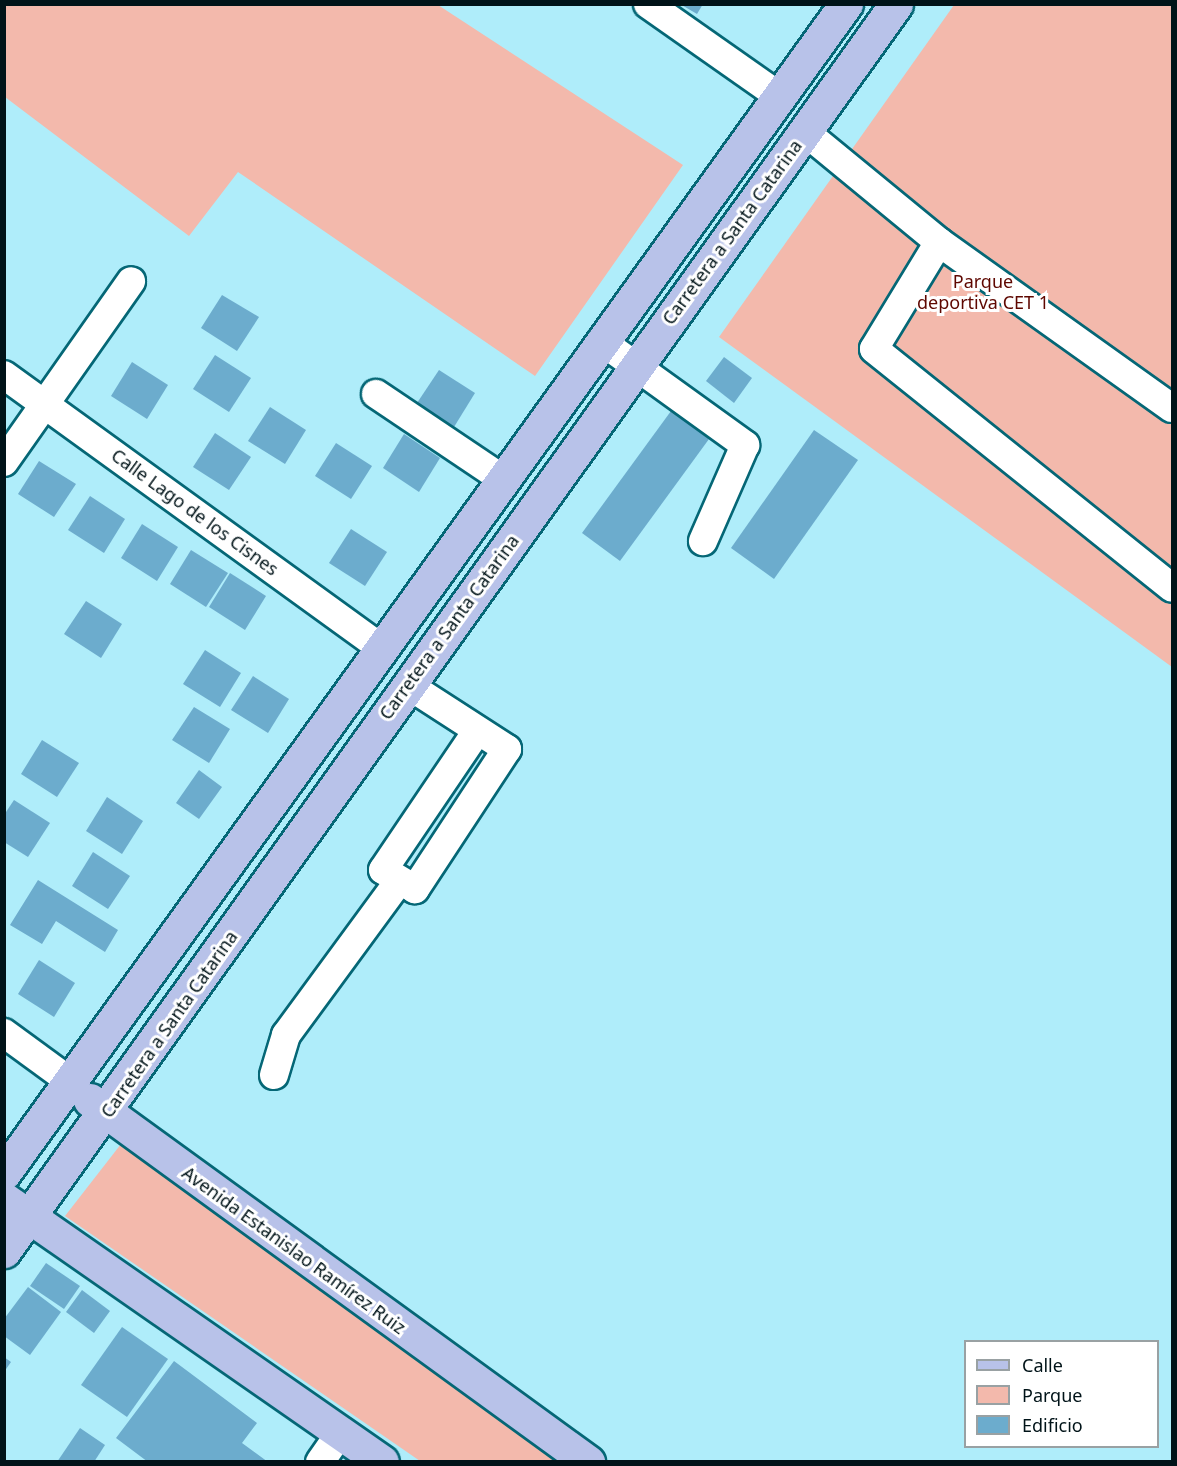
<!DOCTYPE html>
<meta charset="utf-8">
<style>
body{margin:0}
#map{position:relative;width:1177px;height:1466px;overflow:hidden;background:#afedfa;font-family:"Noto Sans",sans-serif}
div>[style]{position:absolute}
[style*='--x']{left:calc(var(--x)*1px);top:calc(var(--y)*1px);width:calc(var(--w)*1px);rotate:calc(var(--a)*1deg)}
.green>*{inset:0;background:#f3b9ac}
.building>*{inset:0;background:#6caccd}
.roads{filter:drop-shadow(2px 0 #056776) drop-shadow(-2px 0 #056776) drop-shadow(0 2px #056776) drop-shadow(0 -2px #056776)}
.minor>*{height:28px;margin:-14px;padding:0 14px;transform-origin:14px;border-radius:14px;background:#fff}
.major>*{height:33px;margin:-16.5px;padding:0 16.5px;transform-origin:16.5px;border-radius:16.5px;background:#b8c2e9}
span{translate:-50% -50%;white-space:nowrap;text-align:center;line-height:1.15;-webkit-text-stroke:6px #fff;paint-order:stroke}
.street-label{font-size:18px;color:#001318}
.park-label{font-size:18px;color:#5e0700}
.frame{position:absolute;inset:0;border:6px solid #001318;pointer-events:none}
.legend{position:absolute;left:964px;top:1340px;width:195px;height:108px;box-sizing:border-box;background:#fff;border:2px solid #99a1a3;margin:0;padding:8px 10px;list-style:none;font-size:18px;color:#001318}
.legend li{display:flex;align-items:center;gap:12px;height:30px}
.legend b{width:30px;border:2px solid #99a1a3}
</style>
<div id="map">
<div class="green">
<i style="clip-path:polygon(4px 5px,438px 5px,683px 165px,535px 376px,238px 172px,189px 236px,5px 97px)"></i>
<i style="clip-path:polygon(954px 5px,1172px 5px,1172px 667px,719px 337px)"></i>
<i style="clip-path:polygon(121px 1144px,565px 1461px,420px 1461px,65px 1216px)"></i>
</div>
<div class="building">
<i style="clip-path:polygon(680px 4px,703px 4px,697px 14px)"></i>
<i style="clip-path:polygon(222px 295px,259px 317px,237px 351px,201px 328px)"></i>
<i style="clip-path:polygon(215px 355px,251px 378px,229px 412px,193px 389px)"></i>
<i style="clip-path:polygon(724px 357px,752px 378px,734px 403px,706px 381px)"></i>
<i style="clip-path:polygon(132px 362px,168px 385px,147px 419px,111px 396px)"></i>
<i style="clip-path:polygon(439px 370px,475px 393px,454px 427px,417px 403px)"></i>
<i style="clip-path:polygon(270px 407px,306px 430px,285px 464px,248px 441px)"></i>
<i style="clip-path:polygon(671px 411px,709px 439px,620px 561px,582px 533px)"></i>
<i style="clip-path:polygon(814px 430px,858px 460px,774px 579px,731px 548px)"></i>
<i style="clip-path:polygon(215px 433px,251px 457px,229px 490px,193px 467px)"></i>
<i style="clip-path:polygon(404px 434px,440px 458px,419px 492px,383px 468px)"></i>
<i style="clip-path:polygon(336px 443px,372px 466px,351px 499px,315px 476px)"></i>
<i style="clip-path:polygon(39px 461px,76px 484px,54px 517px,18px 494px)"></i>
<i style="clip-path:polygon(90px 496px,125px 519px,104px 553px,68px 530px)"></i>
<i style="clip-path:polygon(142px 524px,178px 547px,157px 581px,121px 558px)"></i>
<i style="clip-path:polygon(351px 529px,387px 552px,365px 586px,329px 563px)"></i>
<i style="clip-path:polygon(191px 550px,228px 573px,206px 607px,170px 584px)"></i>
<i style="clip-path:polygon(230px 573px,266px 596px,245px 630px,209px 607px)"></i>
<i style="clip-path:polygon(86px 601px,122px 624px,101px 658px,64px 634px)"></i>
<i style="clip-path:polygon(205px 650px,241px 673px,220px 707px,183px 684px)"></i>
<i style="clip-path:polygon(253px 676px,289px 699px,268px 733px,231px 710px)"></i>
<i style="clip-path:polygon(194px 707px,230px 729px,209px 763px,172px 740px)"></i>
<i style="clip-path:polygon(42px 740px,79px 763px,57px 797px,21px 774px)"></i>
<i style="clip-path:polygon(199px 770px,222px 787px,199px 819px,176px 803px)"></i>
<i style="clip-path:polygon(107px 797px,143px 821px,122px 854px,86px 831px)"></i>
<i style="clip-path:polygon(14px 800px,50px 823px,28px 857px,4px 842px,4px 815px)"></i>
<i style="clip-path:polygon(93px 852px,130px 876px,108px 909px,72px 886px)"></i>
<i style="clip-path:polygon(38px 880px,118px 930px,105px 952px,56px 921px,42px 944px,10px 925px)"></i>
<i style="clip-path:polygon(39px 960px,75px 983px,54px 1017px,18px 994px)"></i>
<i style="clip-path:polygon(46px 1263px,80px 1286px,64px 1309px,30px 1286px)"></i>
<i style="clip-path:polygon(28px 1287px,61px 1312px,30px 1355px,4px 1336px,4px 1319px)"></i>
<i style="clip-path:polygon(82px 1290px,110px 1311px,94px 1333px,66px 1312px)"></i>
<i style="clip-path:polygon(122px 1327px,168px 1359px,127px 1417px,81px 1385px)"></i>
<i style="clip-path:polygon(4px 1357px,11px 1362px,4px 1372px)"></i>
<i style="clip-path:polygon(174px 1361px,257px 1423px,242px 1443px,268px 1462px,148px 1462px,116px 1438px)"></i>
<i style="clip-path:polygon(80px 1428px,105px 1445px,94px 1462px,57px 1462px)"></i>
</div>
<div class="roads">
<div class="minor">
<i style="--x:648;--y:4;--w:160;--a:35.1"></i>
<i style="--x:804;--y:131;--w:175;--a:39.4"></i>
<i style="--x:939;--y:242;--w:125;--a:121.3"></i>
<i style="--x:874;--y:349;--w:382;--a:38.7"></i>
<i style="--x:939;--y:242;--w:286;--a:35.5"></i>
<i style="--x:601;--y:341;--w:178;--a:35.8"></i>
<i style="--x:745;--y:445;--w:105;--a:113.6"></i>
<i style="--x:4;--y:375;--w:469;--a:35.9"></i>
<i style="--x:376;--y:394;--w:154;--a:33.9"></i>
<i style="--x:4;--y:462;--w:221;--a:-54.9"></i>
<i style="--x:408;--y:685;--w:118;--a:32.9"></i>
<i style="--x:507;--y:749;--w:168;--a:123.3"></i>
<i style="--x:415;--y:889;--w:37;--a:-149"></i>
<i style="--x:383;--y:870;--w:168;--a:-55.9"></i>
<i style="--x:4;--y:1033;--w:83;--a:36.2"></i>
<i style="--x:274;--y:1075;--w:42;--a:-73.3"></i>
<i style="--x:286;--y:1035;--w:191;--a:-53.7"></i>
<i style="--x:320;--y:1462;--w:35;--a:-55"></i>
</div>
<div class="major">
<i style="--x:90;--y:1100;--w:616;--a:36.01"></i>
<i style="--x:4;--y:1173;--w:1441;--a:-54.24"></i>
<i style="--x:4;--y:1199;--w:460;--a:34.8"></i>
<i style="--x:4;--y:1251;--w:1533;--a:-54.42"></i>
</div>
</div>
<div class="street-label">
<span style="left:732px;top:232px;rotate:-54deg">Carretera a Santa Catarina</span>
<span style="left:195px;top:512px;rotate:36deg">Calle Lago de los Cisnes</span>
<span style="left:449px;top:627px;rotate:-54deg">Carretera a Santa Catarina</span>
<span style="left:169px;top:1024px;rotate:-55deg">Carretera a Santa Catarina</span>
<span style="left:294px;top:1250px;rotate:36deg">Avenida Estanislao Ramírez Ruiz</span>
</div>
<div class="park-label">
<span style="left:983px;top:292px">Parque<br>deportiva CET 1</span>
</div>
<div class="frame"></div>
<ul class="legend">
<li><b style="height:8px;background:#b8c2e9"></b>Calle</li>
<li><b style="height:16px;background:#f3b9ac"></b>Parque</li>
<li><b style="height:16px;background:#6caccd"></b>Edificio</li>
</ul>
</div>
